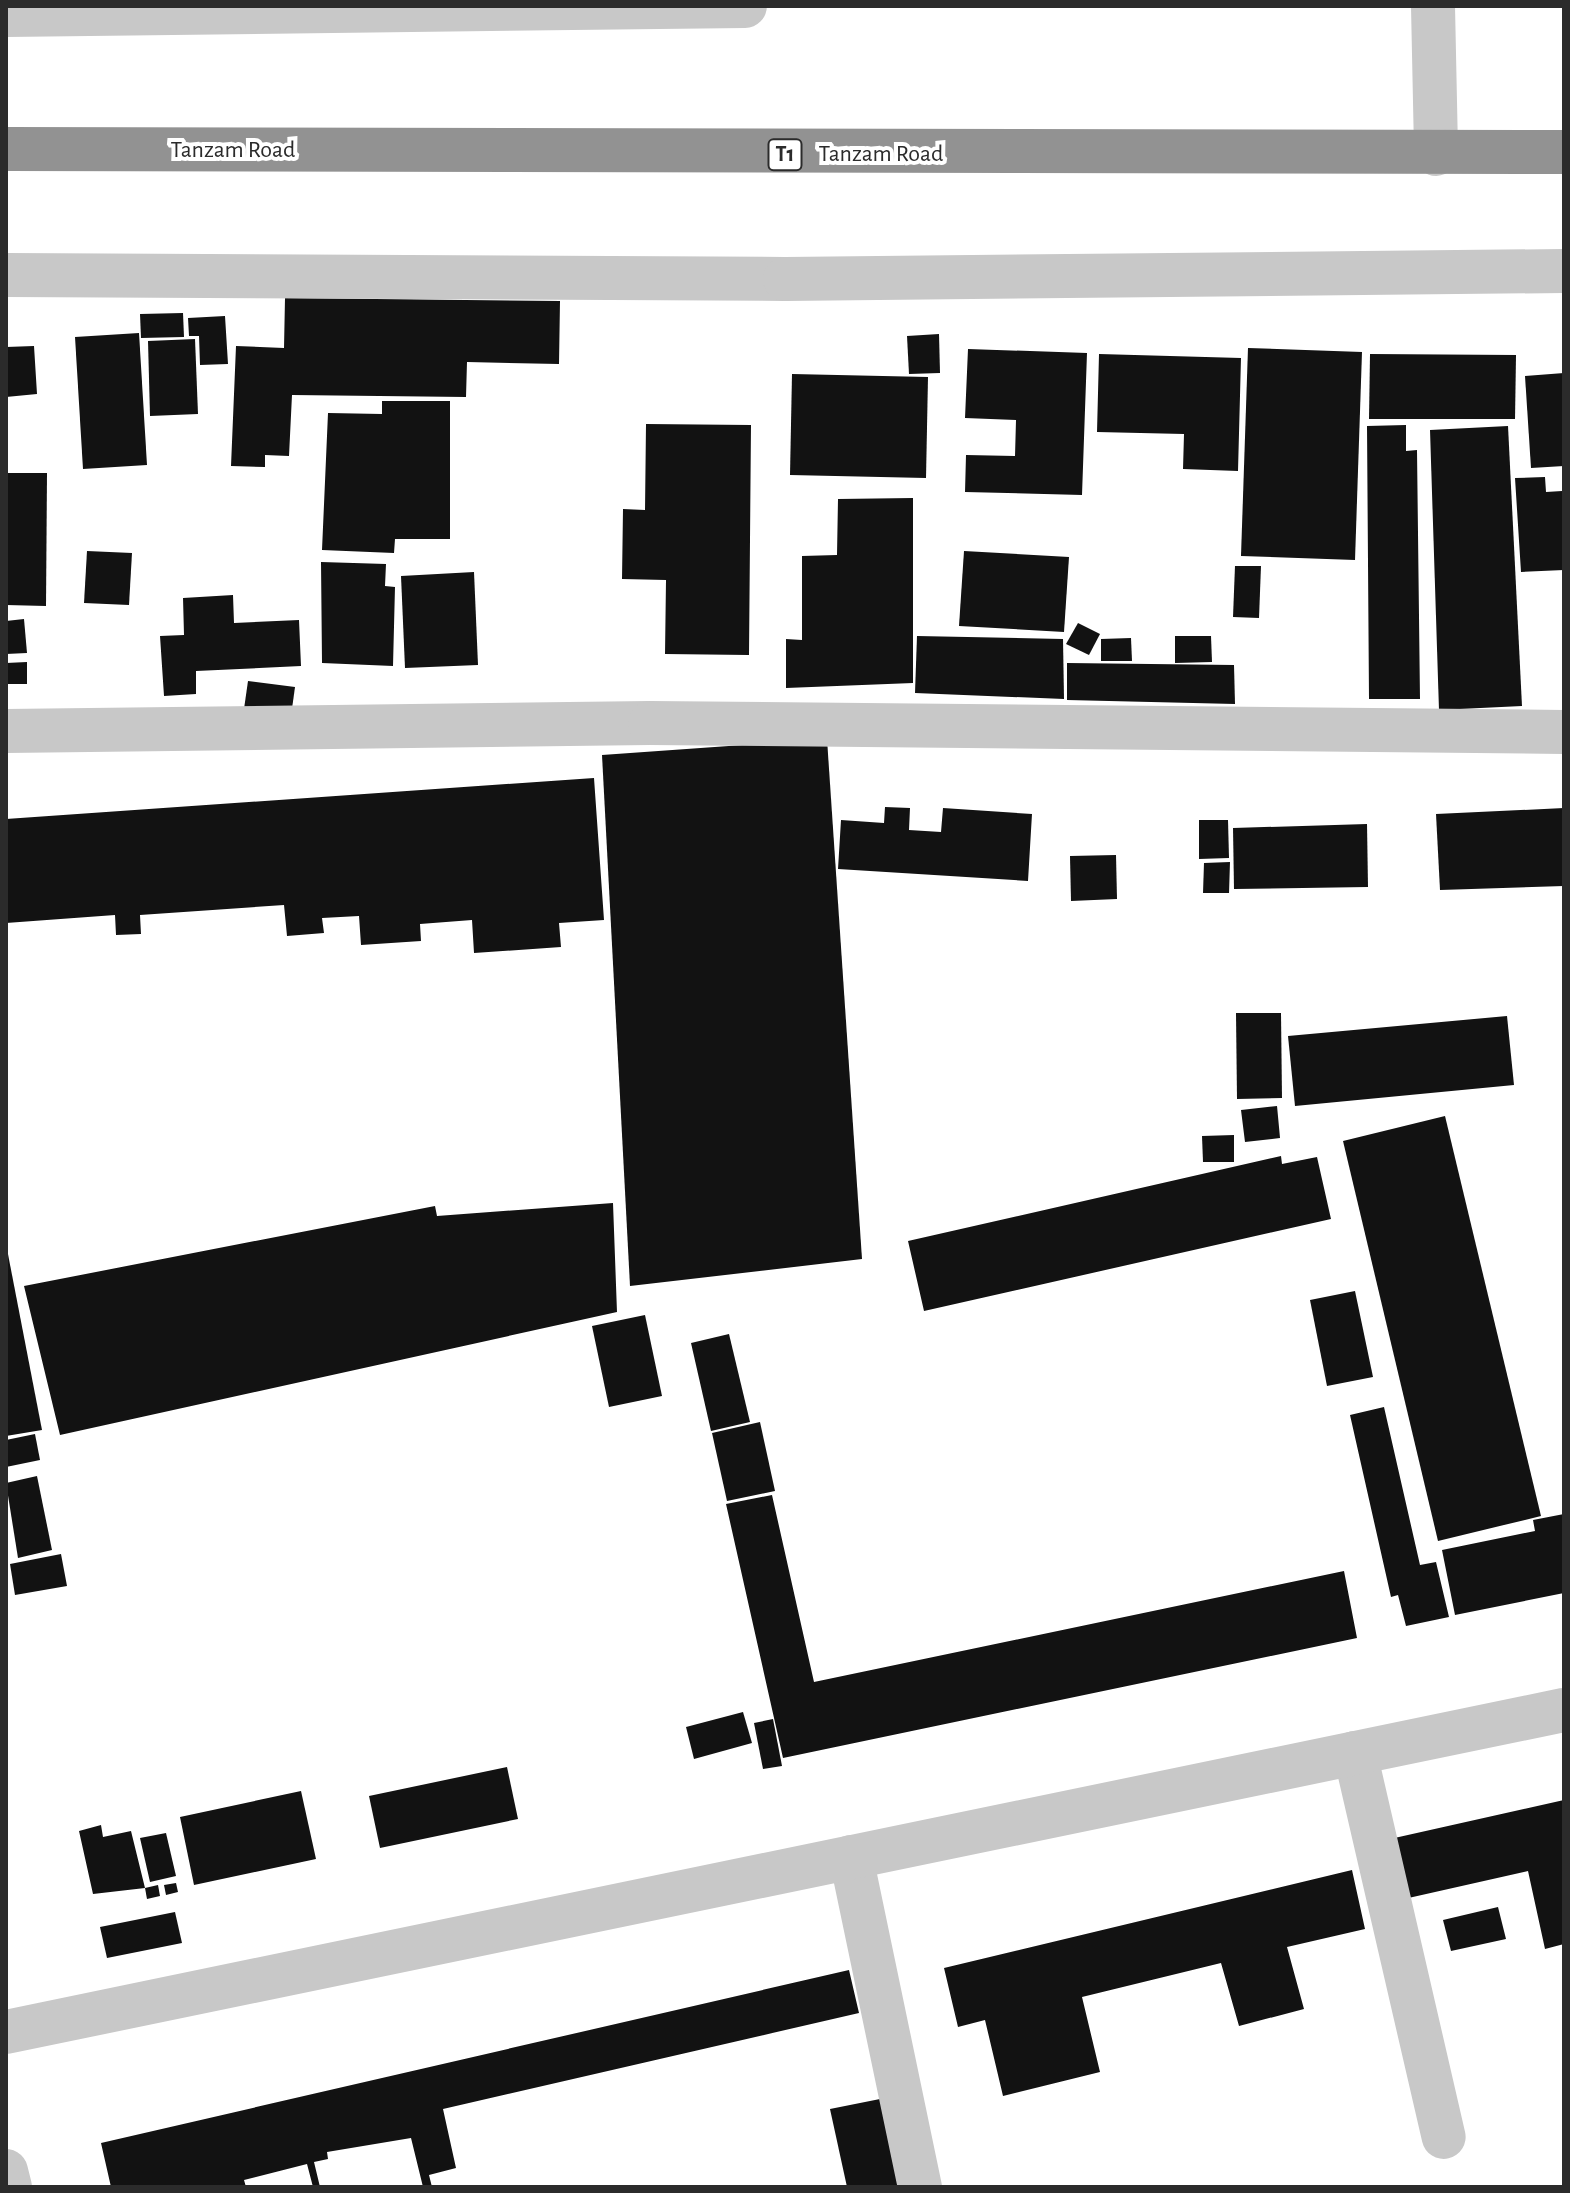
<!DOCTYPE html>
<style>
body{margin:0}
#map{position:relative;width:1570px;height:2193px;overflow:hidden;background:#fff;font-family:"Alegreya Sans",sans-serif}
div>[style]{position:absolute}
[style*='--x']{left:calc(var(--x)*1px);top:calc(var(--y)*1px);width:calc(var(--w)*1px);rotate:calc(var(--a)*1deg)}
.building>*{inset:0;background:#121212}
.minor>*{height:44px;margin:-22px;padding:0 22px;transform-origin:22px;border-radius:22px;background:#c8c8c8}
.highway>*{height:44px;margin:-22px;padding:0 22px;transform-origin:22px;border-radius:22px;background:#929292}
span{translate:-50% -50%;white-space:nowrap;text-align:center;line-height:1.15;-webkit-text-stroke:8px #fff;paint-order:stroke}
.shield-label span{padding:2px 6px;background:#fff;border:2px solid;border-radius:6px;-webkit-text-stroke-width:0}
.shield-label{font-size:22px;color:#2b2b2b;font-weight:700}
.street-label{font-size:24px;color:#2b2b2b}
.frame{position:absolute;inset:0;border:8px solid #2b2b2b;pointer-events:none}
</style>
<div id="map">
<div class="building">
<i style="clip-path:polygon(285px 298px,560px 301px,559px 364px,467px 362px,466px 397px,292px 395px,289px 456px,265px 455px,265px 467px,231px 466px,236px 346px,284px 348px)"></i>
<i style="clip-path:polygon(183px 313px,184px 337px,141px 338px,140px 314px)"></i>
<i style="clip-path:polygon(225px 316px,228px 364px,200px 365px,199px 336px,189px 336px,188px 318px)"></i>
<i style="clip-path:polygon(139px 333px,147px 465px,83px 469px,75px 337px)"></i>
<i style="clip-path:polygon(939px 334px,940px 373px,909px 374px,907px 336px)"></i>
<i style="clip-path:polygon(195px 339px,198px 414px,150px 416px,148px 341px)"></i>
<i style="clip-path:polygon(34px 346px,37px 394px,6px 397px,6px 347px)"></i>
<i style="clip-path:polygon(1248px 348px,1362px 352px,1355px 560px,1241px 556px)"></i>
<i style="clip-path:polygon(968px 349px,1087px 353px,1082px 495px,965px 492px,966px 455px,1015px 456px,1016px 420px,965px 418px)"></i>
<i style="clip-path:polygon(1099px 354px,1241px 358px,1238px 471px,1183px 469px,1184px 434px,1097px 432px)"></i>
<i style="clip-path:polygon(1370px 354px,1516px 355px,1515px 419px,1369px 419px)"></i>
<i style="clip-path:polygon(1564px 373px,1564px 466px,1531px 468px,1525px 376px)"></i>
<i style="clip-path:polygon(792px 374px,928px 377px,926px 478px,790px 475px)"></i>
<i style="clip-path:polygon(382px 401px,450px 401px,450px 539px,395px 539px,394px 553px,322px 550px,328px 413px,382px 414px)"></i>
<i style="clip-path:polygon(646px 424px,751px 425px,749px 655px,665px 654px,666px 580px,622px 579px,623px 509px,645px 510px)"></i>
<i style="clip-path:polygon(1406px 425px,1406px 451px,1417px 450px,1420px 699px,1369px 699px,1367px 426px)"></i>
<i style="clip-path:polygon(1508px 426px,1522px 706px,1439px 710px,1430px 430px)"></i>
<i style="clip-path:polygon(6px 473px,47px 473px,46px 606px,6px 605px)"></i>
<i style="clip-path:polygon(1545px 477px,1546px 492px,1562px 491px,1564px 570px,1521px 572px,1515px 478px)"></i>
<i style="clip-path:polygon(913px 498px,913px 683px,786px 688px,786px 639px,802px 640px,802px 556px,837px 555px,838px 499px)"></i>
<i style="clip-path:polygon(87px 551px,132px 553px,129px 605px,84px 603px)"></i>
<i style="clip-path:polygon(964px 551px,1069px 557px,1064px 632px,959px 626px)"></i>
<i style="clip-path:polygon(321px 562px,386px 564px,385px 586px,395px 587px,393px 666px,322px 663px)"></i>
<i style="clip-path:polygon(1235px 566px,1261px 566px,1259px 618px,1233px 617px)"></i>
<i style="clip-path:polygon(474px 572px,478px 665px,405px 668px,401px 576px)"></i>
<i style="clip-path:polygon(233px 595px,234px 623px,299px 620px,301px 666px,196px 671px,196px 694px,164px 696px,160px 636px,184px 635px,183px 598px)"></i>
<i style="clip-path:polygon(24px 619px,27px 653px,6px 654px,6px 621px)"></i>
<i style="clip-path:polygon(1078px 623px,1100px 634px,1089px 655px,1066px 644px)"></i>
<i style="clip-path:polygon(917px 636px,1063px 639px,1064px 699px,915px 693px)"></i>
<i style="clip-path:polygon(1175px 636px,1211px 636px,1212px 662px,1175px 663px)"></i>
<i style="clip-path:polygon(1131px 638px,1132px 661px,1101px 661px,1101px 639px)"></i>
<i style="clip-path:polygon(27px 662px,27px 684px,6px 684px,6px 663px)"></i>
<i style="clip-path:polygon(1067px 663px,1234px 665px,1235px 704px,1067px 700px)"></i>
<i style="clip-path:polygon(248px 681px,295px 687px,291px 716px,244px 709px)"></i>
<i style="clip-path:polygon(827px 739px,862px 1259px,630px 1286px,602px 755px)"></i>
<i style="clip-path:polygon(594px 778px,604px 920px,559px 923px,561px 947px,474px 953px,472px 920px,420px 924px,421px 941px,361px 945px,359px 916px,322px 918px,324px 933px,287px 936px,284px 905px,140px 915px,141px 934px,116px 935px,115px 915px,6px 923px,6px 819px)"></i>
<i style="clip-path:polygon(885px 807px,910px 808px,909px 830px,941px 832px,943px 808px,1032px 814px,1028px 881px,838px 869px,841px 820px,884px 823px)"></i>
<i style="clip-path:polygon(1564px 808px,1564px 886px,1440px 890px,1436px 814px)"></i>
<i style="clip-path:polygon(1199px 820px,1228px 820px,1229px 858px,1199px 859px)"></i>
<i style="clip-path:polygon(1367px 824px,1368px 887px,1234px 889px,1233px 828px)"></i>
<i style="clip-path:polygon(1116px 855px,1117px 899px,1071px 901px,1070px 856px)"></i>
<i style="clip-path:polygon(1230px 862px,1229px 893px,1203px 893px,1204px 863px)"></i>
<i style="clip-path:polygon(1236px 1013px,1281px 1013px,1282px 1098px,1237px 1099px)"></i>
<i style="clip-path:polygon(1507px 1016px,1514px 1085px,1295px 1106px,1288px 1036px)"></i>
<i style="clip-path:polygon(1277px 1106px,1280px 1138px,1245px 1142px,1241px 1110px)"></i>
<i style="clip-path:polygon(1445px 1116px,1541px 1516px,1438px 1541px,1343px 1141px)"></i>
<i style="clip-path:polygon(1234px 1135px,1234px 1162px,1203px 1162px,1202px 1136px)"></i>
<i style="clip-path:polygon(1281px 1156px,1282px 1164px,1317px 1157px,1331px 1219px,924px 1311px,908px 1241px)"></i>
<i style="clip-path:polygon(613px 1203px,617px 1312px,60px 1435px,24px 1286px,435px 1206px,437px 1216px)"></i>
<i style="clip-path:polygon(7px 1249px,42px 1430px,6px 1436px,6px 1250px)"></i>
<i style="clip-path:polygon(1355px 1291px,1373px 1377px,1327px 1386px,1310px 1300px)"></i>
<i style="clip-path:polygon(645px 1315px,662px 1396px,609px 1407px,592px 1326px)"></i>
<i style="clip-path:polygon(729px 1334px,750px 1422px,711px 1431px,691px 1343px)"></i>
<i style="clip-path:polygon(1384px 1407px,1420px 1565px,1436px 1562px,1449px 1617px,1406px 1626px,1398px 1595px,1391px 1597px,1350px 1415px)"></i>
<i style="clip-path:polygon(760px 1422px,775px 1491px,727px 1501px,712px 1433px)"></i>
<i style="clip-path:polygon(35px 1434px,40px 1460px,6px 1467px,6px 1440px)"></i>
<i style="clip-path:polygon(37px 1476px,52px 1550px,18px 1558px,6px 1483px)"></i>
<i style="clip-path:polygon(772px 1495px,814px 1682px,1344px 1571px,1357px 1638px,783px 1758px,726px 1504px)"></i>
<i style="clip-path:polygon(1564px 1514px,1564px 1593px,1455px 1615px,1442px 1550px,1535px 1531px,1533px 1520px)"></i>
<i style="clip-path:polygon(61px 1554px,67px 1586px,15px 1595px,10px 1564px)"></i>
<i style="clip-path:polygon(743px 1712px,752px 1743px,694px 1759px,686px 1727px)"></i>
<i style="clip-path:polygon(773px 1719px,782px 1766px,763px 1769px,754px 1723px)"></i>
<i style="clip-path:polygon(507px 1767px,518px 1819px,380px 1848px,369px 1796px)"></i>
<i style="clip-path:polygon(301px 1791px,316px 1859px,194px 1885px,180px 1817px)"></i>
<i style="clip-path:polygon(1564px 1800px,1564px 1944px,1545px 1949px,1528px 1871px,1404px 1899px,1390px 1839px)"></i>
<i style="clip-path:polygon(101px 1825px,103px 1837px,131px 1831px,145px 1888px,93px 1894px,79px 1831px)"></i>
<i style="clip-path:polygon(166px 1833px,176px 1876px,150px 1882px,140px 1838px)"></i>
<i style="clip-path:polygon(1352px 1870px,1365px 1929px,1287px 1947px,1304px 2009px,1239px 2026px,1221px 1963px,1082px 1997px,1100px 2072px,1003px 2096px,985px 2020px,958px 2027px,944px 1968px)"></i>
<i style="clip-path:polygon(176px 1883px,178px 1892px,166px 1895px,164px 1885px)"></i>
<i style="clip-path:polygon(158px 1885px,160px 1896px,147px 1899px,145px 1888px)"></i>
<i style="clip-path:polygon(1498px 1907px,1506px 1939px,1451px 1951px,1443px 1920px)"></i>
<i style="clip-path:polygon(175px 1912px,182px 1943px,107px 1958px,100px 1927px)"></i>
<i style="clip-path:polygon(849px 1970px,859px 2013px,443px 2109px,456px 2168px,429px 2175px,432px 2187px,423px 2187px,411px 2138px,327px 2152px,328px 2159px,314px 2162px,320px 2187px,313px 2187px,307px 2164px,244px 2180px,246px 2187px,111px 2187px,101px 2143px)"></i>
<i style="clip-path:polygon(880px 2099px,899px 2187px,847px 2187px,830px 2109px)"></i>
</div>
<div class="minor">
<i style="--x:1433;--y:6;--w:148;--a:88.8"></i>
<i style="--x:6;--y:15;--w:739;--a:-0.7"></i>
<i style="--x:6;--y:275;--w:779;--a:0.29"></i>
<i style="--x:785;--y:279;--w:779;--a:-0.59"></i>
<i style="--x:6;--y:731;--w:644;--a:-0.71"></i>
<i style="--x:650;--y:723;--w:914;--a:0.56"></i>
<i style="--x:1355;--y:1753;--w:394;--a:77"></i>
<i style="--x:851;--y:1857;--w:337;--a:78.2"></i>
<i style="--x:6;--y:2032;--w:1591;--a:-11.68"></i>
<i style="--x:6;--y:2171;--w:16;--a:76"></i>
</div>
<div class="highway">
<i style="--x:6;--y:149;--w:1558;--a:0.11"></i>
</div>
<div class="shield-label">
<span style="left:785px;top:155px">T1</span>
</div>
<div class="street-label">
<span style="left:233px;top:151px">Tanzam Road</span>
<span style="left:881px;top:155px">Tanzam Road</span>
</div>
<div class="frame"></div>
</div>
